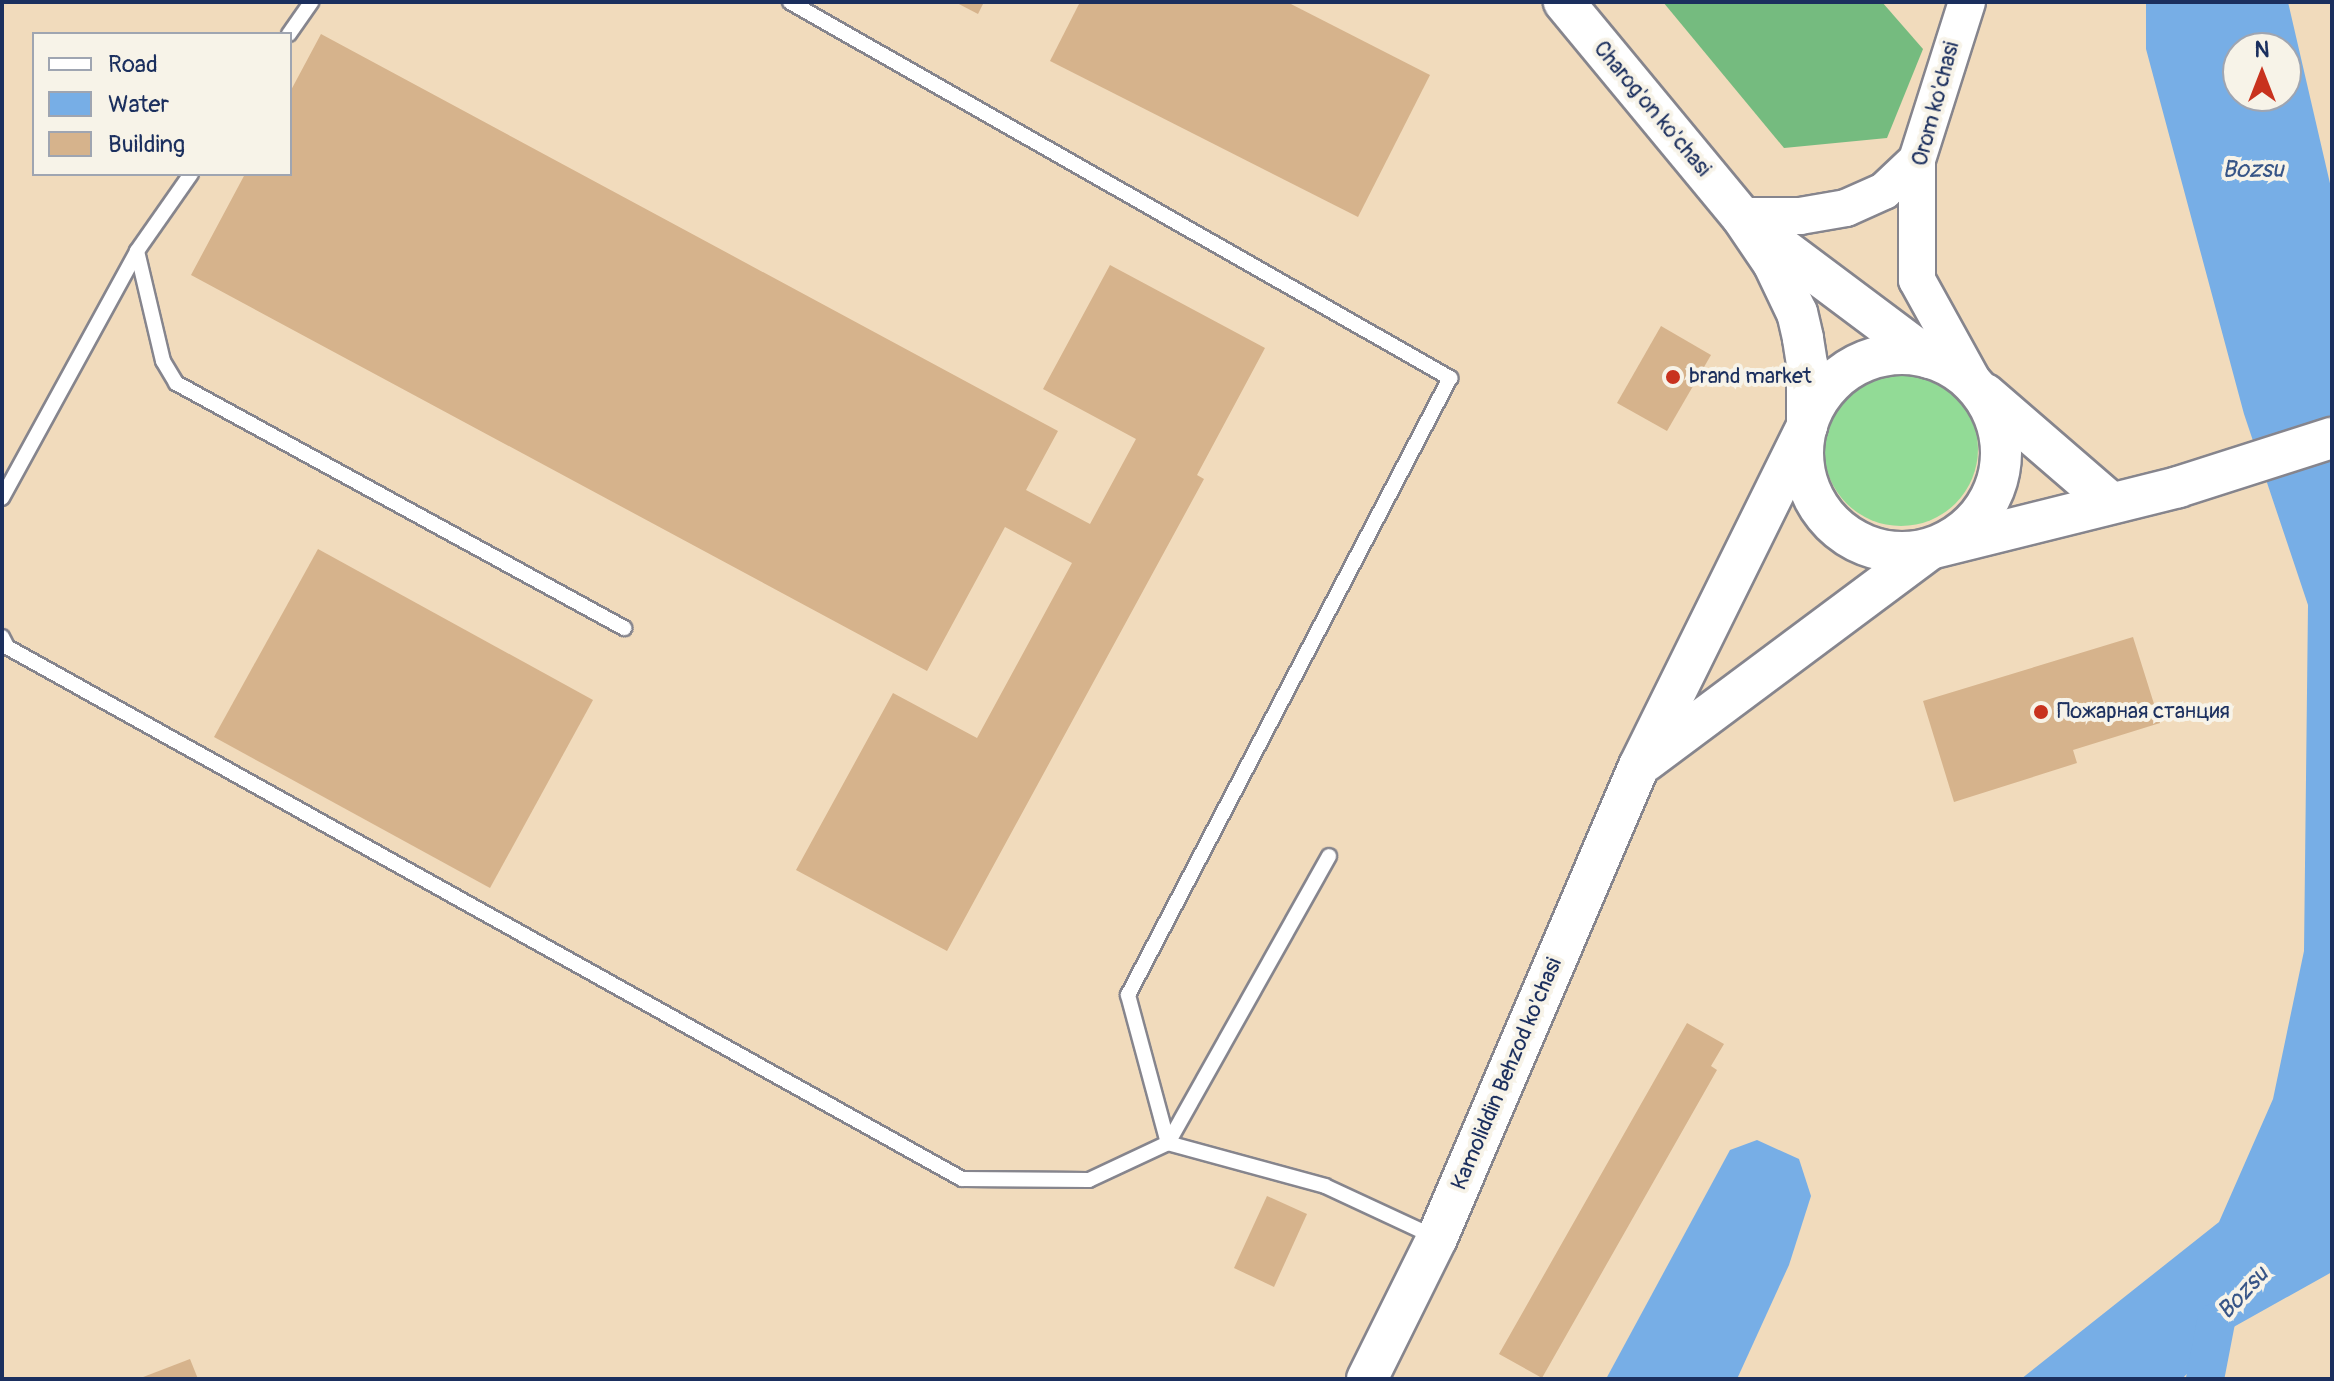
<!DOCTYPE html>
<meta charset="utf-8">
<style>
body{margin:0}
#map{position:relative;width:2334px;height:1381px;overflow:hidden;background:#f1dbbc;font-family:Pangolin,sans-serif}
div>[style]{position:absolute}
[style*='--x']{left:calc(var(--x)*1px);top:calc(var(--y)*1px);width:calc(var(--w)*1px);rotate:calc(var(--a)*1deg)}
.green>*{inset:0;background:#92db96}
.round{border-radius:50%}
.forest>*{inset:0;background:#75bb7f}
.water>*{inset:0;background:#77aee6}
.canal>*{height:38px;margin:-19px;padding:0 19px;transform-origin:19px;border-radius:19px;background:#77aee6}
.building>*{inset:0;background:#d6b38c}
.roads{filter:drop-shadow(2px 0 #86858d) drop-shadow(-2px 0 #86858d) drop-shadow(0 2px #86858d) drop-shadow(0 -2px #86858d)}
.service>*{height:14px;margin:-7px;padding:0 7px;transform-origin:7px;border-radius:7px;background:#fff}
.tertiary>*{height:36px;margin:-18px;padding:0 18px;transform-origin:18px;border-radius:18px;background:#fff}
.secondary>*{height:40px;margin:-20px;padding:0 20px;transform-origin:20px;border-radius:20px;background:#fff}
.secondary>.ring{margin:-20px;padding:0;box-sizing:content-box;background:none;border:40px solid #fff;border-radius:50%}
.dots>*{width:22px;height:22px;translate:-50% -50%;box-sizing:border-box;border:4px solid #f7f3e8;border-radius:50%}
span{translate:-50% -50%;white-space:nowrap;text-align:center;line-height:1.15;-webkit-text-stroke:8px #f7f3e8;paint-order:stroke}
.street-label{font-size:22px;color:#1b2f5e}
.poi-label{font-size:22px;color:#1b2f5e}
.left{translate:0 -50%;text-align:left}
.water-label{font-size:24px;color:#375587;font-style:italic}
.frame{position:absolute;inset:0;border:4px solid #1b2f5e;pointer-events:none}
.legend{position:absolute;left:32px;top:32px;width:260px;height:144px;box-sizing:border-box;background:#f7f3e8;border:2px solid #9fa5b1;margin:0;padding:10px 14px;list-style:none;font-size:24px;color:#1b2f5e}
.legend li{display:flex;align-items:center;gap:16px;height:40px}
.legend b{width:40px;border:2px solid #9fa5b1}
.north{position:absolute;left:2222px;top:32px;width:80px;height:80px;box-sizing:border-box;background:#f7f3e8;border:2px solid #9fa5b1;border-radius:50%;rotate:0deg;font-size:22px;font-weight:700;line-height:32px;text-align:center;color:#1b2f5e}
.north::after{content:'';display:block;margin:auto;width:28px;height:36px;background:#c8321e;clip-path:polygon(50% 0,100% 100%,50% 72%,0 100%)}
</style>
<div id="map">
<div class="green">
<i class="round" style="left:1824px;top:372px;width:154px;height:154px"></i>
</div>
<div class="forest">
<i style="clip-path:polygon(1663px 2px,1882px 2px,1923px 49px,1887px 138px,1784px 148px)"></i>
</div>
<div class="water">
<i style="clip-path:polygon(evenodd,2146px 2px,2288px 2px,2332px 192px,2332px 1272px,2230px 1329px,2182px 1379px,2021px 1379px,2219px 1222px,2273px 1099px,2304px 951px,2308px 605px,2244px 414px,2146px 49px,2146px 2px,2238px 48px,2286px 48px,2286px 96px,2238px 96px,2238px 48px)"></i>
<i style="clip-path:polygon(1757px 1140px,1799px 1159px,1811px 1196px,1789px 1265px,1737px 1379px,1606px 1379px,1730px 1150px)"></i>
</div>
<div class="canal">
<i style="--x:2205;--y:1379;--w:58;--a:-79.1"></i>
</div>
<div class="building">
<i style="clip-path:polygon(955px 2px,984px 2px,978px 14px)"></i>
<i style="clip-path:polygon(1080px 2px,1287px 2px,1430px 75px,1358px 217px,1050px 61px)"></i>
<i style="clip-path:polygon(321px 34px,1058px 431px,1026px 490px,1090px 524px,1136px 439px,1043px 389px,1110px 265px,1265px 348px,1197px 475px,1204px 479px,947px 951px,796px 870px,893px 693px,977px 738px,1072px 563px,1005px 527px,927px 671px,191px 275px,245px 174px,290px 174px,290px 92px)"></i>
<i style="clip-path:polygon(1661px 326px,1711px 355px,1667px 431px,1617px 403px)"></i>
<i style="clip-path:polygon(318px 549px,593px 700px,490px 888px,214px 737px)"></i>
<i style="clip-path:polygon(2133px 637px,2160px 723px,2073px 750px,2077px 763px,1954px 802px,1923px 701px)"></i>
<i style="clip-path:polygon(1687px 1023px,1724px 1044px,1711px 1066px,1717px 1070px,1542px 1378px,1499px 1354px)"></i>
<i style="clip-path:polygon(1267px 1196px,1307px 1214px,1274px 1287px,1234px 1268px)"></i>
<i style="clip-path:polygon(190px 1359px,198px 1379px,138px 1379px)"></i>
</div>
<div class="roads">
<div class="service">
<i style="--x:790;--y:2;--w:760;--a:29.67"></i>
<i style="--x:1450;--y:378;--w:696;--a:117.56"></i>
<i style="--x:1128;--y:995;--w:153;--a:74.9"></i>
<i style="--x:1168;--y:1143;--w:163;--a:15.3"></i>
<i style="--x:1325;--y:1186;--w:123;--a:24.9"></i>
<i style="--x:289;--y:34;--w:39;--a:-55"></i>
<i style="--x:137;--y:251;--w:113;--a:76.7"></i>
<i style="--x:163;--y:361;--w:26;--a:59"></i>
<i style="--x:176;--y:383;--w:511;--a:28.67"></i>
<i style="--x:2;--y:498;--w:281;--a:-61.3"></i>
<i style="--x:137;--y:251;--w:94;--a:-55"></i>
<i style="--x:2;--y:637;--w:11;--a:63"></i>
<i style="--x:7;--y:647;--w:1093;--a:29.12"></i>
<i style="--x:962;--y:1179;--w:127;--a:0.5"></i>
<i style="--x:1089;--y:1180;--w:87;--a:-25.1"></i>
<i style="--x:1168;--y:1143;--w:329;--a:-60.7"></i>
</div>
<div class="tertiary">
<i style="--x:1967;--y:2;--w:166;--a:107.6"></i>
<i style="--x:1917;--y:160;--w:120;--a:90"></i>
<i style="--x:1917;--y:280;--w:120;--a:61.1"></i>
<i style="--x:1741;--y:216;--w:59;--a:0"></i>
<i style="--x:1800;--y:216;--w:47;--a:-9.9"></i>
<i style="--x:1846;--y:208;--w:42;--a:-24.1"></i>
<i style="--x:1884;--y:191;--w:45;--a:-43.2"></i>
</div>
<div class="secondary">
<i style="--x:1762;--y:233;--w:209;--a:36.8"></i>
<i class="ring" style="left:1803px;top:354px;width:158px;height:158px"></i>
<i style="--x:1985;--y:394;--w:165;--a:40.8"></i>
<i style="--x:1646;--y:761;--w:354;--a:-36.7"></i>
<i style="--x:1930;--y:549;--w:256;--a:-14"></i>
<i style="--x:2178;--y:487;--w:162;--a:-17.7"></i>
<i style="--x:1367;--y:1379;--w:157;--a:-63.6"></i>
<i style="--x:1437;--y:1238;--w:513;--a:-66.83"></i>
<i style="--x:1639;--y:766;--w:379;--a:-63.7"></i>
<i style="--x:1807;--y:426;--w:62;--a:-90"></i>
<i style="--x:1807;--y:364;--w:26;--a:-99"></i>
<i style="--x:1803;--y:338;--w:26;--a:-103"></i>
<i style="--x:1797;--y:313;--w:55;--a:-115.6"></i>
<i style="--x:1773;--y:263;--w:57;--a:-124.2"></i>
<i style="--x:1741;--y:216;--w:278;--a:-129.6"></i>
</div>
</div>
<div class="dots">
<i style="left:1673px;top:377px;background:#c8321e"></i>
<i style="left:2041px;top:712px;background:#c8321e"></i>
</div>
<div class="street-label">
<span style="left:1936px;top:104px;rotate:-75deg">Orom ko'chasi</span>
<span style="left:1652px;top:109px;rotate:50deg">Charog'on ko'chasi</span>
<span style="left:1507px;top:1074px;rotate:-67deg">Kamoliddin Behzod ko'chasi</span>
</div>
<div class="poi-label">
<span class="left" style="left:1689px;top:377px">brand market</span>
<span class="left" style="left:2057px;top:712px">Пожарная станция</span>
</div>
<div class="water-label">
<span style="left:2253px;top:170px">Bozsu</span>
<span style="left:2243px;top:1293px;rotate:-47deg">Bozsu</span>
</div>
<div class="frame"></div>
<ul class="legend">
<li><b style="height:10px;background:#fff"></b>Road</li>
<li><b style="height:22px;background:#77aee6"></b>Water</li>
<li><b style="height:22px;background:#d6b38c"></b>Building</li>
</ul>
<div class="north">N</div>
</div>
